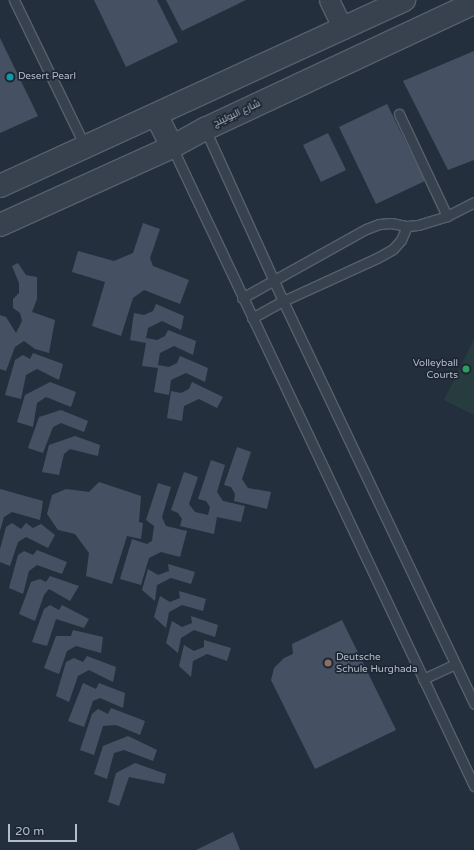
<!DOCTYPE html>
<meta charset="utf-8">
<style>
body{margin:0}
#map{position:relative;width:474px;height:850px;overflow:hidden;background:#242f3e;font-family:"Varela Round",Cairo,sans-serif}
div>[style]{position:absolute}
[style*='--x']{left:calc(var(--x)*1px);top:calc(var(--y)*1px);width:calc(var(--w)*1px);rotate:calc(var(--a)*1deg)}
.green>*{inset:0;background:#263c3f}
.building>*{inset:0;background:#455162}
.roads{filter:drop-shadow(1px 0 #565f6c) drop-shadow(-1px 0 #565f6c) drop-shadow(0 1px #565f6c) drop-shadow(0 -1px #565f6c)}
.service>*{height:9px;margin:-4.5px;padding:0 4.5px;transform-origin:4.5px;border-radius:4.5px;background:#38414e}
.minor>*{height:19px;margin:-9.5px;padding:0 9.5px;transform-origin:9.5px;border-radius:9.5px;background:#38414e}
.tertiary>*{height:22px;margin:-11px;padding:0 11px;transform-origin:11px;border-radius:11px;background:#38414e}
.dots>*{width:11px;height:11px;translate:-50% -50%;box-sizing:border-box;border:2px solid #1d2633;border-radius:50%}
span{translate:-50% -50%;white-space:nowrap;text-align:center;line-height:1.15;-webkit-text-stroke:3.5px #1d2633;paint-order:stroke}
.poi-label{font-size:10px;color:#b4bcc9}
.left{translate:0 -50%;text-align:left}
.right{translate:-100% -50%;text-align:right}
.street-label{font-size:10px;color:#b4bcc9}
.scale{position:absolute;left:8px;top:824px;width:69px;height:18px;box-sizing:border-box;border:2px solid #b4bcc9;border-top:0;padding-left:5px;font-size:12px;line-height:14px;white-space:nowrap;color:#b4bcc9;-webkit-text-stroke:3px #1d2633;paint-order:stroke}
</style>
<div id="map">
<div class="green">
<i style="clip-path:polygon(474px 339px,474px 415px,444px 400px)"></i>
</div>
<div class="building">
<i style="clip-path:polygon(94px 0,157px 0,178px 42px,126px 67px)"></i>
<i style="clip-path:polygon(166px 0,246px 0,182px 31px)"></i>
<i style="clip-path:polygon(0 38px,38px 116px,0 133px)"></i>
<i style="clip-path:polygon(474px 51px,474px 160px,448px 170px,403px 81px)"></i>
<i style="clip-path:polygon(387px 104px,425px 181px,376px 204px,339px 127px)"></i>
<i style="clip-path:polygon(328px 133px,346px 170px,321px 182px,303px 145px)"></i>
<i style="clip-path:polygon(143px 223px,160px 229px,150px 258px,153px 266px,189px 280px,180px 304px,144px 290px,133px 298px,121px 336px,92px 326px,105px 282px,72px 272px,78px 251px,114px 261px,133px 253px)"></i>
<i style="clip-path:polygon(18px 263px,26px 275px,37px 277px,37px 299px,32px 312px,55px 320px,49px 353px,35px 349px,24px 341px,15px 347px,6px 371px,0 369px,0 315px,6px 317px,16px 333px,22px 321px,20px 313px,13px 308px,13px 299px,19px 293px,19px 283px,12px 266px)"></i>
<i style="clip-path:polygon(156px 304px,184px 316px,181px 330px,162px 321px,148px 328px,146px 338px,157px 340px,165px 336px,168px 330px,196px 341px,193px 355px,174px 346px,160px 353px,158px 365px,169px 367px,177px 363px,180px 356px,208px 368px,205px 382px,186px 373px,171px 380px,169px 395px,154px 392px,158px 368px,142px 366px,146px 343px,130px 340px,134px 313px,144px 315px,153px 311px)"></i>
<i style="clip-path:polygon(33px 353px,63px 364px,59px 380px,37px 369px,26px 375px,21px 399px,5px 395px,15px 360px,23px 355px,30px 359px)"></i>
<i style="clip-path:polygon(50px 382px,76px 392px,71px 407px,46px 397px,37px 403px,33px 427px,17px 422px,25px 395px)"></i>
<i style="clip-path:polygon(192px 382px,223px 397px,217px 408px,199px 399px,184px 406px,182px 421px,167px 418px,171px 391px,181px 393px,189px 389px)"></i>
<i style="clip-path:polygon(61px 410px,88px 421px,84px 432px,61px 423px,53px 427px,43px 453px,28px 448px,39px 417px)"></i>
<i style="clip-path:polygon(75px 436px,100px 445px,98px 456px,70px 449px,64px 454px,59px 475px,42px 472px,49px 445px)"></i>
<i style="clip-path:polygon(237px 447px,251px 452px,242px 479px,248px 488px,271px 492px,267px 509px,234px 501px,235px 494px,231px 487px,224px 485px)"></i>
<i style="clip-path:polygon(211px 460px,225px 465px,217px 492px,223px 501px,245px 506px,241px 522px,217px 517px,214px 534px,180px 526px,182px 519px,178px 513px,171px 510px,184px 472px,198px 477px,189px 504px,195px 512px,208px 515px,210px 507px,206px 501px,198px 499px)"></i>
<i style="clip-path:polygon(99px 482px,141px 496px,139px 522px,143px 523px,141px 539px,127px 536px,112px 584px,86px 576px,89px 553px,75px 534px,58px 530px,47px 514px,52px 495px,66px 489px,89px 492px)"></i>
<i style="clip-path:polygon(158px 483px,171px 487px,162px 517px,166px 526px,187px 531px,180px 557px,161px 552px,149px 558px,141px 585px,120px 579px,132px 539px,147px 544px,152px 541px,154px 526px,146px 520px)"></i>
<i style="clip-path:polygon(0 489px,43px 501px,40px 520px,12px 512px,4px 517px,0 531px)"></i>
<i style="clip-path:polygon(12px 523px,21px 529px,26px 523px,33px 528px,41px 524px,55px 535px,48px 548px,26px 537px,18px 542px,10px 566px,0 562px,0 549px,6px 527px)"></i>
<i style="clip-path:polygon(37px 550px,67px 562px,62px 574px,37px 565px,29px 571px,23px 594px,9px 588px,18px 555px,24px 551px,33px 555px)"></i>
<i style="clip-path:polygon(168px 564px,195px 572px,191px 584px,171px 578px,157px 585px,155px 601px,142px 590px,148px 569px,158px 575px,169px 571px)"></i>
<i style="clip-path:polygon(50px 576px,79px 586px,70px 601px,49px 589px,44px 595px,35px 621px,19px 614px,31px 582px,40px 579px,46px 582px)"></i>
<i style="clip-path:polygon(179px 591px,206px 599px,203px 611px,182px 605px,169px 612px,166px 628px,154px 617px,160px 596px,170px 602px,180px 598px)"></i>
<i style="clip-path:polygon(50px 605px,59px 610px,62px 605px,89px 619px,84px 628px,56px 619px,47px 646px,32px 642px,44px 609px)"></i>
<i style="clip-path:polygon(191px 616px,218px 625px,215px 637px,194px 630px,181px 638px,178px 653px,166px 643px,172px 621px,182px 627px,192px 623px)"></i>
<i style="clip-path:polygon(342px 620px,396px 730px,315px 769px,271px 680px,274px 668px,284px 658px,293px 654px,292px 644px)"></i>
<i style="clip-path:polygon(73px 630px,103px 637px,101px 653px,76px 646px,67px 651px,59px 674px,44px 668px,56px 636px,71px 636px)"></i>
<i style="clip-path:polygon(204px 640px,231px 648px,227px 661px,207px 654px,193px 661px,191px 677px,179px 666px,184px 645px,194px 651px,204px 647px)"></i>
<i style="clip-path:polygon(87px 656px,116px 667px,113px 682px,89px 670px,78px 676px,69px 702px,56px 696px,66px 662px,74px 658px,83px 662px)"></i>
<i style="clip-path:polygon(83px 683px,96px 689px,99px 683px,125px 693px,123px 708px,100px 698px,93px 701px,84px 727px,68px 721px)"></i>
<i style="clip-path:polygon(111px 708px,145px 721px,140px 735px,116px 725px,103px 726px,94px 755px,80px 750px,92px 714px,98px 709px,108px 714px)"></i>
<i style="clip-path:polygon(128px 736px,157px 750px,153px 761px,124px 750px,114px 753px,107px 779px,94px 774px,103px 746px)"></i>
<i style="clip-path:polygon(135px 763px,166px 774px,164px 784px,129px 777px,119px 806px,108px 802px,116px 773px)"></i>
<i style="clip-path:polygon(233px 832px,240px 850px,196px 850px)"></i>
</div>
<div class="roads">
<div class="service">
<i style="--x:14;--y:0;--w:165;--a:64.1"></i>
<i style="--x:399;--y:114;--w:113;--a:64.8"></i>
<i style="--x:205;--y:129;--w:189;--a:65.6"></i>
<i style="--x:283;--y:301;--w:446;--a:64.6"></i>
<i style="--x:172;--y:147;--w:707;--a:64.7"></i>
<i style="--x:242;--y:298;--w:142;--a:-29.1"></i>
<i style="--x:366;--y:229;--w:14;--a:-21"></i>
<i style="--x:379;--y:224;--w:12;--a:-5"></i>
<i style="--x:391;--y:223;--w:16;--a:11"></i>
<i style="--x:407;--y:226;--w:11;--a:-5"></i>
<i style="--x:418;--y:225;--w:30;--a:-17"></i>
<i style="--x:447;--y:216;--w:30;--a:-27"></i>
<i style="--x:252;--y:318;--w:35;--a:-29"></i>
<i style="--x:283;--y:301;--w:103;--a:-24.6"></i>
<i style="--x:377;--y:258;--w:18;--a:-29"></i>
<i style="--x:393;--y:249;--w:12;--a:-48"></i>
<i style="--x:401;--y:240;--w:15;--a:-67"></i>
<i style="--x:423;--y:679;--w:35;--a:-25"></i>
</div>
<div class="minor">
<i style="--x:329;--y:0;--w:32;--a:64"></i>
</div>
<div class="tertiary">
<i style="--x:156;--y:115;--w:36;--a:63"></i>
<i style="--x:0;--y:186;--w:445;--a:-24.7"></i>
<i style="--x:0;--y:225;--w:189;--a:-24.4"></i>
<i style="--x:172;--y:147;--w:38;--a:-29"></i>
<i style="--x:205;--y:129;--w:297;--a:-25.1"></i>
</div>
</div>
<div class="dots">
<i style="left:10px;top:77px;background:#0f9aa8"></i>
<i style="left:466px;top:369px;background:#2e9e5b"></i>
<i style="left:328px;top:663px;background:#8d6e63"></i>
</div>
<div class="poi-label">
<span class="left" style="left:18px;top:77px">Desert Pearl</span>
<span class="right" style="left:458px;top:369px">Volleyball<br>Courts</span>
<span class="left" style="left:336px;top:663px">Deutsche<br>Schule Hurghada</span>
</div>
<div class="street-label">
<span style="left:237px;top:114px;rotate:-25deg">شارع البولينج</span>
</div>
<div class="scale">20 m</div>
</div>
